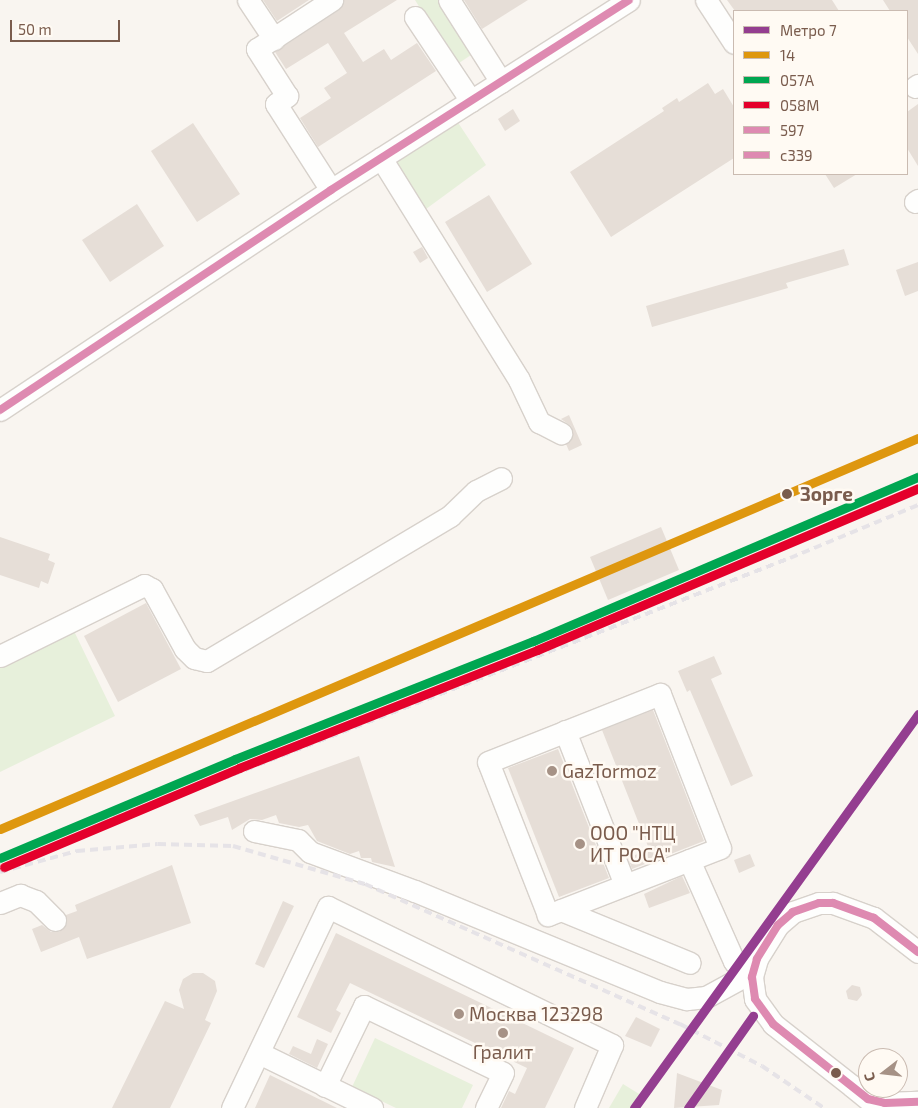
<!DOCTYPE html>
<meta charset="utf-8">
<style>
body{margin:0}
#map{position:relative;width:918px;height:1108px;overflow:hidden;background:#f9f5f0;font-family:"Exo 2",sans-serif}
div>[style]{position:absolute}
[style*='--x']{left:calc(var(--x)*1px);top:calc(var(--y)*1px);width:calc(var(--w)*1px);rotate:calc(var(--a)*1deg)}
.green>*{inset:0;background:#e7f0db}
.building>*{inset:0;background:#e6ded7}
.roads{filter:drop-shadow(1px 0 #d7d1cb) drop-shadow(-1px 0 #d7d1cb) drop-shadow(0 1px #d7d1cb) drop-shadow(0 -1px #d7d1cb)}
.minor>*{height:21px;margin:-10.5px;padding:0 10.5px;transform-origin:10.5px;border-radius:10.5px;background:#fefefd}
.rail>*{height:4px;margin-top:-2px;transform-origin:0;background:repeating-linear-gradient(90deg,#e6e3e7 0 8px,transparent 0 13px)}
.bus-1>*{height:8px;margin:-4px;padding:0 4px;transform-origin:4px;border-radius:4px;background:#de8ab1}
.bus-2>*{height:8px;margin:-4px;padding:0 4px;transform-origin:4px;border-radius:4px;background:#de8ab1}
.rail-1>*{height:9px;margin:-4.5px;padding:0 4.5px;transform-origin:4.5px;border-radius:4.5px;background:#de970f}
.rail-2>*{height:9px;margin:-4.5px;padding:0 4.5px;transform-origin:4.5px;border-radius:4.5px;background:#00a651}
.rail-3>*{height:9px;margin:-4.5px;padding:0 4.5px;transform-origin:4.5px;border-radius:4.5px;background:#e4002b}
.metro-1>*{height:9px;margin:-4.5px;padding:0 4.5px;transform-origin:4.5px;border-radius:4.5px;background:#943e90}
.dots>*{width:14px;height:14px;translate:-50% -50%;box-sizing:border-box;border:2px solid #fffaf3;border-radius:50%}
span{translate:-50% -50%;white-space:nowrap;text-align:center;line-height:1.15;-webkit-text-stroke:5px #fffaf3;paint-order:stroke}
.stop-label{font-size:19px;color:#7a5c4d;font-weight:700}
.left{translate:0 -50%;text-align:left}
.poi-label{font-size:19px;color:#7a5c4d}
.legend{position:absolute;left:733px;top:10px;width:175px;height:165px;box-sizing:border-box;background:#fffaf3;border:1px solid #cabbb1;margin:0;padding:6px 9px;list-style:none;font-size:15px;color:#7a5c4d}
.legend li{display:flex;align-items:center;gap:10px;height:25px}
.legend b{width:25px;border:1px solid #cabbb1}
.north{position:absolute;left:858px;top:1048px;width:50px;height:50px;box-sizing:border-box;background:#fffaf3;border:1px solid #cabbb1;border-radius:50%;rotate:254deg;font-size:14px;font-weight:700;line-height:20px;text-align:center;color:#7a5c4d}
.north::after{content:'';display:block;margin:auto;width:18px;height:22px;background:#a69286;clip-path:polygon(50% 0,100% 100%,50% 72%,0 100%)}
.scale{position:absolute;left:10px;top:20px;width:110px;height:22px;box-sizing:border-box;border:2px solid #7a5c4d;border-top:0;padding-left:6px;font-size:15px;line-height:18px;white-space:nowrap;color:#7a5c4d;-webkit-text-stroke:4px #fffaf3;paint-order:stroke}
</style>
<div id="map">
<div class="green">
<i style="clip-path:polygon(415px 0,444px 0,471px 55px,456px 65px)"></i>
<i style="clip-path:polygon(457px 121px,486px 165px,426px 209px,395px 160px)"></i>
<i style="clip-path:polygon(73px 629px,115px 716px,0 772px,0 664px)"></i>
<i style="clip-path:polygon(375px 1038px,473px 1085px,462px 1108px,396px 1108px,352px 1087px)"></i>
<i style="clip-path:polygon(623px 1084px,644px 1097px,637px 1108px,609px 1108px)"></i>
</div>
<div class="building">
<i style="clip-path:polygon(263px 0,309px 0,277px 21px)"></i>
<i style="clip-path:polygon(344px 0,397px 0,344px 33px,363px 62px,384px 49px,391px 60px,417px 43px,436px 71px,318px 147px,300px 118px,331px 98px,324px 88px,347px 73px,328px 43px,286px 69px,275px 52px,339px 10px)"></i>
<i style="clip-path:polygon(464px 0,528px 0,482px 29px)"></i>
<i style="clip-path:polygon(727px 0,832px 0,839px 11px,735px 11px)"></i>
<i style="clip-path:polygon(883px 0,918px 0,918px 54px,907px 37px,907px 11px,890px 11px)"></i>
<i style="clip-path:polygon(708px 83px,715px 94px,723px 89px,734px 107px,734px 158px,611px 237px,570px 172px,664px 111px,662px 108px,677px 98px,679px 102px)"></i>
<i style="clip-path:polygon(918px 104px,918px 166px,907px 148px,907px 112px)"></i>
<i style="clip-path:polygon(513px 109px,520px 121px,505px 131px,498px 119px)"></i>
<i style="clip-path:polygon(193px 123px,240px 194px,197px 222px,151px 151px)"></i>
<i style="clip-path:polygon(825px 174px,857px 174px,834px 188px)"></i>
<i style="clip-path:polygon(489px 195px,532px 264px,487px 292px,445px 222px)"></i>
<i style="clip-path:polygon(137px 204px,164px 246px,110px 282px,82px 240px)"></i>
<i style="clip-path:polygon(422px 247px,428px 258px,420px 263px,413px 252px)"></i>
<i style="clip-path:polygon(844px 249px,849px 265px,786px 283px,788px 288px,652px 327px,646px 306px)"></i>
<i style="clip-path:polygon(918px 262px,918px 291px,905px 296px,896px 270px)"></i>
<i style="clip-path:polygon(569px 415px,582px 445px,569px 451px,566px 444px,573px 432px,571px 426px,561px 419px)"></i>
<i style="clip-path:polygon(661px 527px,679px 570px,608px 600px,590px 557px)"></i>
<i style="clip-path:polygon(0 537px,50px 554px,48px 560px,55px 563px,48px 584px,41px 581px,39px 588px,0 575px)"></i>
<i style="clip-path:polygon(146px 603px,181px 669px,118px 702px,84px 636px)"></i>
<i style="clip-path:polygon(714px 656px,722px 674px,711px 679px,753px 776px,731px 786px,690px 690px,687px 692px,678px 671px)"></i>
<i style="clip-path:polygon(653px 710px,704px 841px,632px 869px,628px 858px,649px 849px,602px 730px)"></i>
<i style="clip-path:polygon(558px 749px,609px 878px,559px 897px,508px 768px)"></i>
<i style="clip-path:polygon(359px 756px,395px 867px,372px 862px,371px 858px,361px 858px,359px 851px,350px 854px,317px 841px,308px 825px,299px 827px,279px 823px,276px 815px,262px 820px,250px 819px,232px 830px,228px 817px,200px 826px,194px 815px)"></i>
<i style="clip-path:polygon(750px 854px,755px 866px,739px 873px,734px 860px)"></i>
<i style="clip-path:polygon(172px 865px,191px 923px,87px 959px,79px 937px,41px 952px,32px 929px,42px 925px,51px 932px,59px 932px,67px 924px,66px 915px,77px 911px,75px 905px)"></i>
<i style="clip-path:polygon(682px 876px,690px 893px,649px 908px,644px 894px)"></i>
<i style="clip-path:polygon(283px 901px,294px 906px,264px 968px,255px 964px)"></i>
<i style="clip-path:polygon(336px 933px,574px 1048px,545px 1108px,501px 1108px,509px 1091px,515px 1094px,527px 1068px,350px 983px,336px 1010px,341px 1013px,331px 1033px,297px 1017px)"></i>
<i style="clip-path:polygon(193px 973px,203px 973px,215px 981px,217px 991px,205px 1020px,211px 1023px,170px 1108px,112px 1108px,165px 1001px,184px 1009px,179px 990px,183px 979px)"></i>
<i style="clip-path:polygon(852px 985px,860px 987px,862px 995px,857px 1001px,848px 999px,846px 991px)"></i>
<i style="clip-path:polygon(636px 1017px,660px 1029px,651px 1047px,625px 1036px)"></i>
<i style="clip-path:polygon(317px 1039px,328px 1044px,317px 1068px,289px 1054px,293px 1046px,311px 1054px)"></i>
<i style="clip-path:polygon(677px 1073px,722px 1090px,719px 1105px,674px 1108px)"></i>
<i style="clip-path:polygon(270px 1075px,337px 1108px,255px 1108px)"></i>
</div>
<div class="roads">
<div class="minor">
<i style="--x:248;--y:0;--w:47;--a:56.3"></i>
<i style="--x:449;--y:0;--w:97;--a:57.6"></i>
<i style="--x:706;--y:0;--w:51;--a:56.9"></i>
<i style="--x:415;--y:17;--w:101;--a:56.3"></i>
<i style="--x:915;--y:87;--w:4;--a:-34"></i>
<i style="--x:381;--y:158;--w:261;--a:58.1"></i>
<i style="--x:519;--y:380;--w:47;--a:64.5"></i>
<i style="--x:539;--y:422;--w:25;--a:27"></i>
<i style="--x:331;--y:190;--w:102;--a:-122.6"></i>
<i style="--x:276;--y:104;--w:14;--a:-36"></i>
<i style="--x:287;--y:96;--w:56;--a:-122.6"></i>
<i style="--x:257;--y:49;--w:90;--a:-33.2"></i>
<i style="--x:915;--y:202;--w:4;--a:-34"></i>
<i style="--x:0;--y:410;--w:397;--a:-33.6"></i>
<i style="--x:331;--y:190;--w:353;--a:-32.5"></i>
<i style="--x:0;--y:656;--w:161;--a:-26.2"></i>
<i style="--x:144;--y:585;--w:9;--a:27"></i>
<i style="--x:152;--y:589;--w:68;--a:61.2"></i>
<i style="--x:185;--y:649;--w:13;--a:45"></i>
<i style="--x:194;--y:658;--w:13;--a:13"></i>
<i style="--x:207;--y:661;--w:283;--a:-30.8"></i>
<i style="--x:450;--y:516;--w:36;--a:-44"></i>
<i style="--x:476;--y:491;--w:28;--a:-27"></i>
<i style="--x:660;--y:694;--w:165;--a:68.7"></i>
<i style="--x:720;--y:848;--w:185;--a:158.7"></i>
<i style="--x:548;--y:915;--w:164;--a:-111.4"></i>
<i style="--x:488;--y:762;--w:185;--a:-21.6"></i>
<i style="--x:565;--y:731;--w:165;--a:68.7"></i>
<i style="--x:254;--y:831;--w:45;--a:11.6"></i>
<i style="--x:298;--y:840;--w:17;--a:45"></i>
<i style="--x:310;--y:852;--w:112;--a:20.4"></i>
<i style="--x:415;--y:891;--w:265;--a:22.4"></i>
<i style="--x:660;--y:992;--w:28;--a:15"></i>
<i style="--x:687;--y:999;--w:19;--a:-6"></i>
<i style="--x:706;--y:997;--w:48;--a:-28.7"></i>
<i style="--x:689;--y:860;--w:111;--a:66"></i>
<i style="--x:734;--y:961;--w:24;--a:42"></i>
<i style="--x:0;--y:903;--w:22;--a:-22"></i>
<i style="--x:20;--y:895;--w:17;--a:21"></i>
<i style="--x:36;--y:901;--w:27;--a:45"></i>
<i style="--x:561;--y:910;--w:139;--a:22.3"></i>
<i style="--x:918;--y:952;--w:56;--a:-142.3"></i>
<i style="--x:874;--y:918;--w:44;--a:-159.9"></i>
<i style="--x:833;--y:903;--w:14;--a:180"></i>
<i style="--x:819;--y:903;--w:28;--a:161"></i>
<i style="--x:793;--y:912;--w:20;--a:139"></i>
<i style="--x:778;--y:925;--w:40;--a:122"></i>
<i style="--x:757;--y:959;--w:19;--a:106"></i>
<i style="--x:752;--y:977;--w:22;--a:82"></i>
<i style="--x:755;--y:999;--w:31;--a:54"></i>
<i style="--x:773;--y:1024;--w:100;--a:38.1"></i>
<i style="--x:852;--y:1086;--w:21;--a:39"></i>
<i style="--x:868;--y:1099;--w:17;--a:13"></i>
<i style="--x:885;--y:1103;--w:33;--a:-2"></i>
<i style="--x:259;--y:1053;--w:126;--a:26"></i>
<i style="--x:325;--y:1086;--w:89;--a:-64"></i>
<i style="--x:364;--y:1006;--w:154;--a:25.7"></i>
<i style="--x:503;--y:1073;--w:39;--a:116"></i>
<i style="--x:232;--y:1108;--w:223;--a:-64.5"></i>
<i style="--x:328;--y:907;--w:316;--a:25.9"></i>
<i style="--x:612;--y:1045;--w:69;--a:113.2"></i>
</div>
</div>
<div class="rail">
<i style="--x:51;--y:837;--w:167;--a:-18.5"></i>
<i style="--x:209;--y:784;--w:623;--a:-21.26"></i>
<i style="--x:790;--y:558;--w:139;--a:-22.5"></i>
<i style="--x:0;--y:872;--w:80;--a:-15.3"></i>
<i style="--x:77;--y:851;--w:81;--a:-4.9"></i>
<i style="--x:158;--y:844;--w:75;--a:1.5"></i>
<i style="--x:233;--y:846;--w:137;--a:16.1"></i>
<i style="--x:365;--y:884;--w:345;--a:24"></i>
<i style="--x:680;--y:1024;--w:92;--a:27.1"></i>
<i style="--x:762;--y:1066;--w:75;--a:34.1"></i>
</div>
<div class="bus-1">
<i style="--x:0;--y:410;--w:397;--a:-33.6"></i>
<i style="--x:331;--y:190;--w:353;--a:-32.5"></i>
</div>
<div class="bus-2">
<i style="--x:918;--y:952;--w:56;--a:-142.3"></i>
<i style="--x:874;--y:918;--w:44;--a:-159.9"></i>
<i style="--x:833;--y:903;--w:14;--a:180"></i>
<i style="--x:819;--y:903;--w:28;--a:161"></i>
<i style="--x:793;--y:912;--w:20;--a:139"></i>
<i style="--x:778;--y:925;--w:40;--a:122"></i>
<i style="--x:757;--y:959;--w:19;--a:106"></i>
<i style="--x:752;--y:977;--w:22;--a:82"></i>
<i style="--x:755;--y:999;--w:31;--a:54"></i>
<i style="--x:773;--y:1024;--w:121;--a:38.3"></i>
<i style="--x:868;--y:1099;--w:17;--a:13"></i>
<i style="--x:885;--y:1103;--w:33;--a:-2"></i>
</div>
<div class="rail-1">
<i style="--x:0;--y:829;--w:998;--a:-23.07"></i>
</div>
<div class="rail-2">
<i style="--x:0;--y:858;--w:255;--a:-22.8"></i>
<i style="--x:235;--y:759;--w:321;--a:-21.6"></i>
<i style="--x:533;--y:641;--w:418;--a:-23.1"></i>
</div>
<div class="rail-3">
<i style="--x:4;--y:867;--w:255;--a:-22.8"></i>
<i style="--x:239;--y:768;--w:321;--a:-21.6"></i>
<i style="--x:537;--y:650;--w:414;--a:-23"></i>
</div>
<div class="metro-1">
<i style="--x:634;--y:1108;--w:486;--a:-54.2"></i>
<i style="--x:688;--y:1108;--w:113;--a:-54.8"></i>
</div>
<div class="dots">
<i style="left:787px;top:494px;background:#7a5c4d"></i>
<i style="left:552px;top:771px;background:#a69286"></i>
<i style="left:580px;top:844px;background:#a69286"></i>
<i style="left:459px;top:1014px;background:#a69286"></i>
<i style="left:503px;top:1033px;background:#a69286"></i>
<i style="left:836px;top:1073px;background:#7a5c4d"></i>
</div>
<div class="stop-label">
<span class="left" style="left:800px;top:494px">Зорге</span>
</div>
<div class="poi-label">
<span class="left" style="left:562px;top:771px">GazTormoz</span>
<span class="left" style="left:590px;top:844px">ООО "НТЦ<br>ИТ РОСА"</span>
<span class="left" style="left:469px;top:1014px">Москва 123298</span>
<span style="left:503px;top:1052px">Гралит</span>
</div>
<ul class="legend">
<li><b style="height:6px;background:#943e90"></b>Метро 7</li>
<li><b style="height:6px;background:#de970f"></b>14</li>
<li><b style="height:6px;background:#00a651"></b>057А</li>
<li><b style="height:6px;background:#e4002b"></b>058М</li>
<li><b style="height:6px;background:#de8ab1"></b>597</li>
<li><b style="height:6px;background:#de8ab1"></b>с339</li>
</ul>
<div class="north">С</div>
<div class="scale">50 m</div>
</div>
